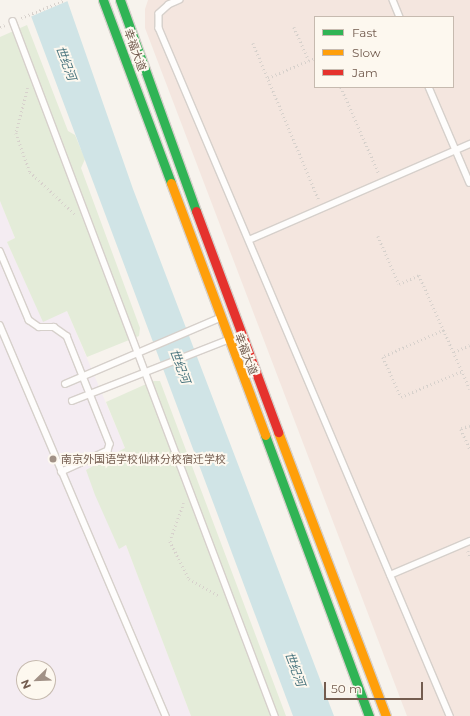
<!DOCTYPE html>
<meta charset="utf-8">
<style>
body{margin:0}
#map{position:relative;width:470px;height:716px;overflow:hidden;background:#f7f3ed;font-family:Montserrat,"Noto Sans SC",sans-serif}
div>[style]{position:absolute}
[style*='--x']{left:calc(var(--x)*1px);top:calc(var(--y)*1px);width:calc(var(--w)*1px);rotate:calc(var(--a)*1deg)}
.commercial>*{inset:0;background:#f4e6df}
.education>*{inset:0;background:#f4ecf2}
.green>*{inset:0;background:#e4ecd9}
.water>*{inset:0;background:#d0e4e6}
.pier>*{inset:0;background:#f7f3ed}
.path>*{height:2.5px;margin-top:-1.25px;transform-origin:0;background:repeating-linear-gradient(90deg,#d7d1cc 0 1px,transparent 0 4px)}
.roads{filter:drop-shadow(1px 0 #d6d0cb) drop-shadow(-1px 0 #d6d0cb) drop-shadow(0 1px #d6d0cb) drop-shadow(0 -1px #d6d0cb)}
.lane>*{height:5.5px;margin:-2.75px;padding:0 2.75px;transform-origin:2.75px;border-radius:2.75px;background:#fefdfc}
.fast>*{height:9px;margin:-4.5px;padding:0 4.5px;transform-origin:4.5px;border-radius:4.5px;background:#30b455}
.slow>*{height:9px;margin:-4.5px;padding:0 4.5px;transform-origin:4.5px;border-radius:4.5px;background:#ff9f0a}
.jam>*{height:9px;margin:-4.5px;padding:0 4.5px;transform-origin:4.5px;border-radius:4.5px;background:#e5322d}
.dots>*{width:11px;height:11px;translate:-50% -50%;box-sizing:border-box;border:2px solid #fdf8ef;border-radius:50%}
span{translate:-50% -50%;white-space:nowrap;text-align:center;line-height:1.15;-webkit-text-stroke:4px #fdf8ef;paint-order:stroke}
.street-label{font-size:11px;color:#735c4f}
.poi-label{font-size:11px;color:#735c4f}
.left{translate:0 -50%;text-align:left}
.water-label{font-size:12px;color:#47737d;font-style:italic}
.legend{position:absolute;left:314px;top:16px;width:140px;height:72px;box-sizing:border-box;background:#fdf8ef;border:1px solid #c6baaf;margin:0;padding:5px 7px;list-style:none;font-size:12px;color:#735c4f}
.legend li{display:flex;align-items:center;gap:8px;height:20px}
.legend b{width:20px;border:1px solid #c6baaf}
.north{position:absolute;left:16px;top:660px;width:40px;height:40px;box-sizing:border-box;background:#fdf8ef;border:1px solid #c6baaf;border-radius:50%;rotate:247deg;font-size:11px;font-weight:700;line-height:16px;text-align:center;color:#735c4f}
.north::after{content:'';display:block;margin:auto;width:14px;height:18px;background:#a19186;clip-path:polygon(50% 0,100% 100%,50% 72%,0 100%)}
.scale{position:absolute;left:324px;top:682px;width:99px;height:18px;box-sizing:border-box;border:2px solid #735c4f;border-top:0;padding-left:5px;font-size:12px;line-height:14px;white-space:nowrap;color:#735c4f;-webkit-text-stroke:3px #fdf8ef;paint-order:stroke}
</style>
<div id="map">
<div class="commercial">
<i style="clip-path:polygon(evenodd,148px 0,470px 0,470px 716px,407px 716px,145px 28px,145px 9px,148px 0,315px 17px,453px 17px,453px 87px,315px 87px,315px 17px)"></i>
</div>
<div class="education">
<i style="clip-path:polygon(evenodd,0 201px,15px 238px,7px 242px,43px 321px,67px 311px,125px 448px,86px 470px,119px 548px,126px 545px,191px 716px,0 716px,0 201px,24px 668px,48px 668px,48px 692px,24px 692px,24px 668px)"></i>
</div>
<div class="green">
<i style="clip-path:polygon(27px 25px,68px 131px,75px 135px,85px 159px,81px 168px,140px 328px,139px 336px,87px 357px,67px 311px,43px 322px,7px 242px,15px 238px,0 201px,0 37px)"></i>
<i style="clip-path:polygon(153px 381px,160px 381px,286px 716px,191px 716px,126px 545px,119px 549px,95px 495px,86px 470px,125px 448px,106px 402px)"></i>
</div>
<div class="water">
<i style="clip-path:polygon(25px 0,67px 0,133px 189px,334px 716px,293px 716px)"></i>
</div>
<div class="pier">
<i style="clip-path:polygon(23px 0,70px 0,30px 17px)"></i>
</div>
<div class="path">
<i style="--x:21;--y:18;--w:48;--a:-22.2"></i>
<i style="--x:0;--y:27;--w:5;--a:-22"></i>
<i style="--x:294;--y:27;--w:37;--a:66"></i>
<i style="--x:253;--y:43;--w:170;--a:67.2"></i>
<i style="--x:268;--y:78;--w:51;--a:-23.1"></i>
<i style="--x:341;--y:87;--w:95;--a:66.4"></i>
<i style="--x:28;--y:88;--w:47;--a:104.9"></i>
<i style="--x:16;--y:133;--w:41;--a:70.3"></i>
<i style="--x:30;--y:172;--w:63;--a:43.1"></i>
<i style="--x:378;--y:236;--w:52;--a:66.4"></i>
<i style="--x:399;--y:284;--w:22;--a:-24"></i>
<i style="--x:419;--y:275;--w:125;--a:65.9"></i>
<i style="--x:444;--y:330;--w:67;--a:156.1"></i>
<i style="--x:383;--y:357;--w:44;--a:65.8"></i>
<i style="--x:401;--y:397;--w:66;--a:-23.1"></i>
<i style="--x:454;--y:352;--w:17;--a:-24"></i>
<i style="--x:470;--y:426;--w:9;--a:162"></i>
<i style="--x:461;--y:429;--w:22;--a:66"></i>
<i style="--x:184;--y:503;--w:40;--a:110.2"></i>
<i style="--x:170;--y:541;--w:42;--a:63.4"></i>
<i style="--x:189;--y:579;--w:35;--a:29"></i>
<i style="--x:468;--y:551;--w:6;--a:72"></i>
</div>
<div class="roads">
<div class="lane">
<i style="--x:180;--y:0;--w:12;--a:156"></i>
<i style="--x:169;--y:5;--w:13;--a:138"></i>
<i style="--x:159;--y:14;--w:14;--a:90"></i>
<i style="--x:159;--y:28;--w:747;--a:67.07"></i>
<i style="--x:393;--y:0;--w:18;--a:68"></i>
<i style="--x:13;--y:21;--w:743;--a:69.34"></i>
<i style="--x:429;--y:87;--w:104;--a:66.9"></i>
<i style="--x:249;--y:240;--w:241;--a:-23.5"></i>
<i style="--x:0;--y:251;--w:75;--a:67.2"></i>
<i style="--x:29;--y:320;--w:12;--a:35"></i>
<i style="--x:39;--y:327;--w:15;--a:0"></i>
<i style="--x:54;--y:327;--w:16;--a:35"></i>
<i style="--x:67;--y:336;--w:116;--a:68.3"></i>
<i style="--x:110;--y:444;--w:7;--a:106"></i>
<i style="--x:108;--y:451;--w:51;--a:155.5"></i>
<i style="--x:0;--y:325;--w:425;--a:67"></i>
<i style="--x:65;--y:384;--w:168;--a:-23.1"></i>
<i style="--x:72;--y:401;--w:168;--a:-21.4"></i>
<i style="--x:390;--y:575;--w:87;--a:-23"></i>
</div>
<div class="fast">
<i style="--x:103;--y:0;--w:195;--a:69.6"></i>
<i style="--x:120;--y:0;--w:224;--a:70.2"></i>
<i style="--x:265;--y:435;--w:300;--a:69.7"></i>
</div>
<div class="slow">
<i style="--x:171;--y:183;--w:269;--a:69.5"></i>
<i style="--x:278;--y:432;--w:304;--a:69.2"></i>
</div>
<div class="jam">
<i style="--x:196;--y:211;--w:236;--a:69.6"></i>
</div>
</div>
<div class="dots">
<i style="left:53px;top:459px;background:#a19186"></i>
</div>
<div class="street-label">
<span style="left:135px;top:50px;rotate:70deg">幸福大道</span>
<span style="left:246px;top:354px;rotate:69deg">幸福大道</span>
</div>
<div class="poi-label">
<span class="left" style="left:61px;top:459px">南京外国语学校仙林分校宿迁学校</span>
</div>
<div class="water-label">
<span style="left:66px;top:63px;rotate:69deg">世纪河</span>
<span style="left:180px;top:366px;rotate:69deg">世纪河</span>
<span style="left:295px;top:669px;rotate:69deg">世纪河</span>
</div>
<ul class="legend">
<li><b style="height:5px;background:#30b455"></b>Fast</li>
<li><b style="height:5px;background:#ff9f0a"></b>Slow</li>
<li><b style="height:5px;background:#e5322d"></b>Jam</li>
</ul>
<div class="north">N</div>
<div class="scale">50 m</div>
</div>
